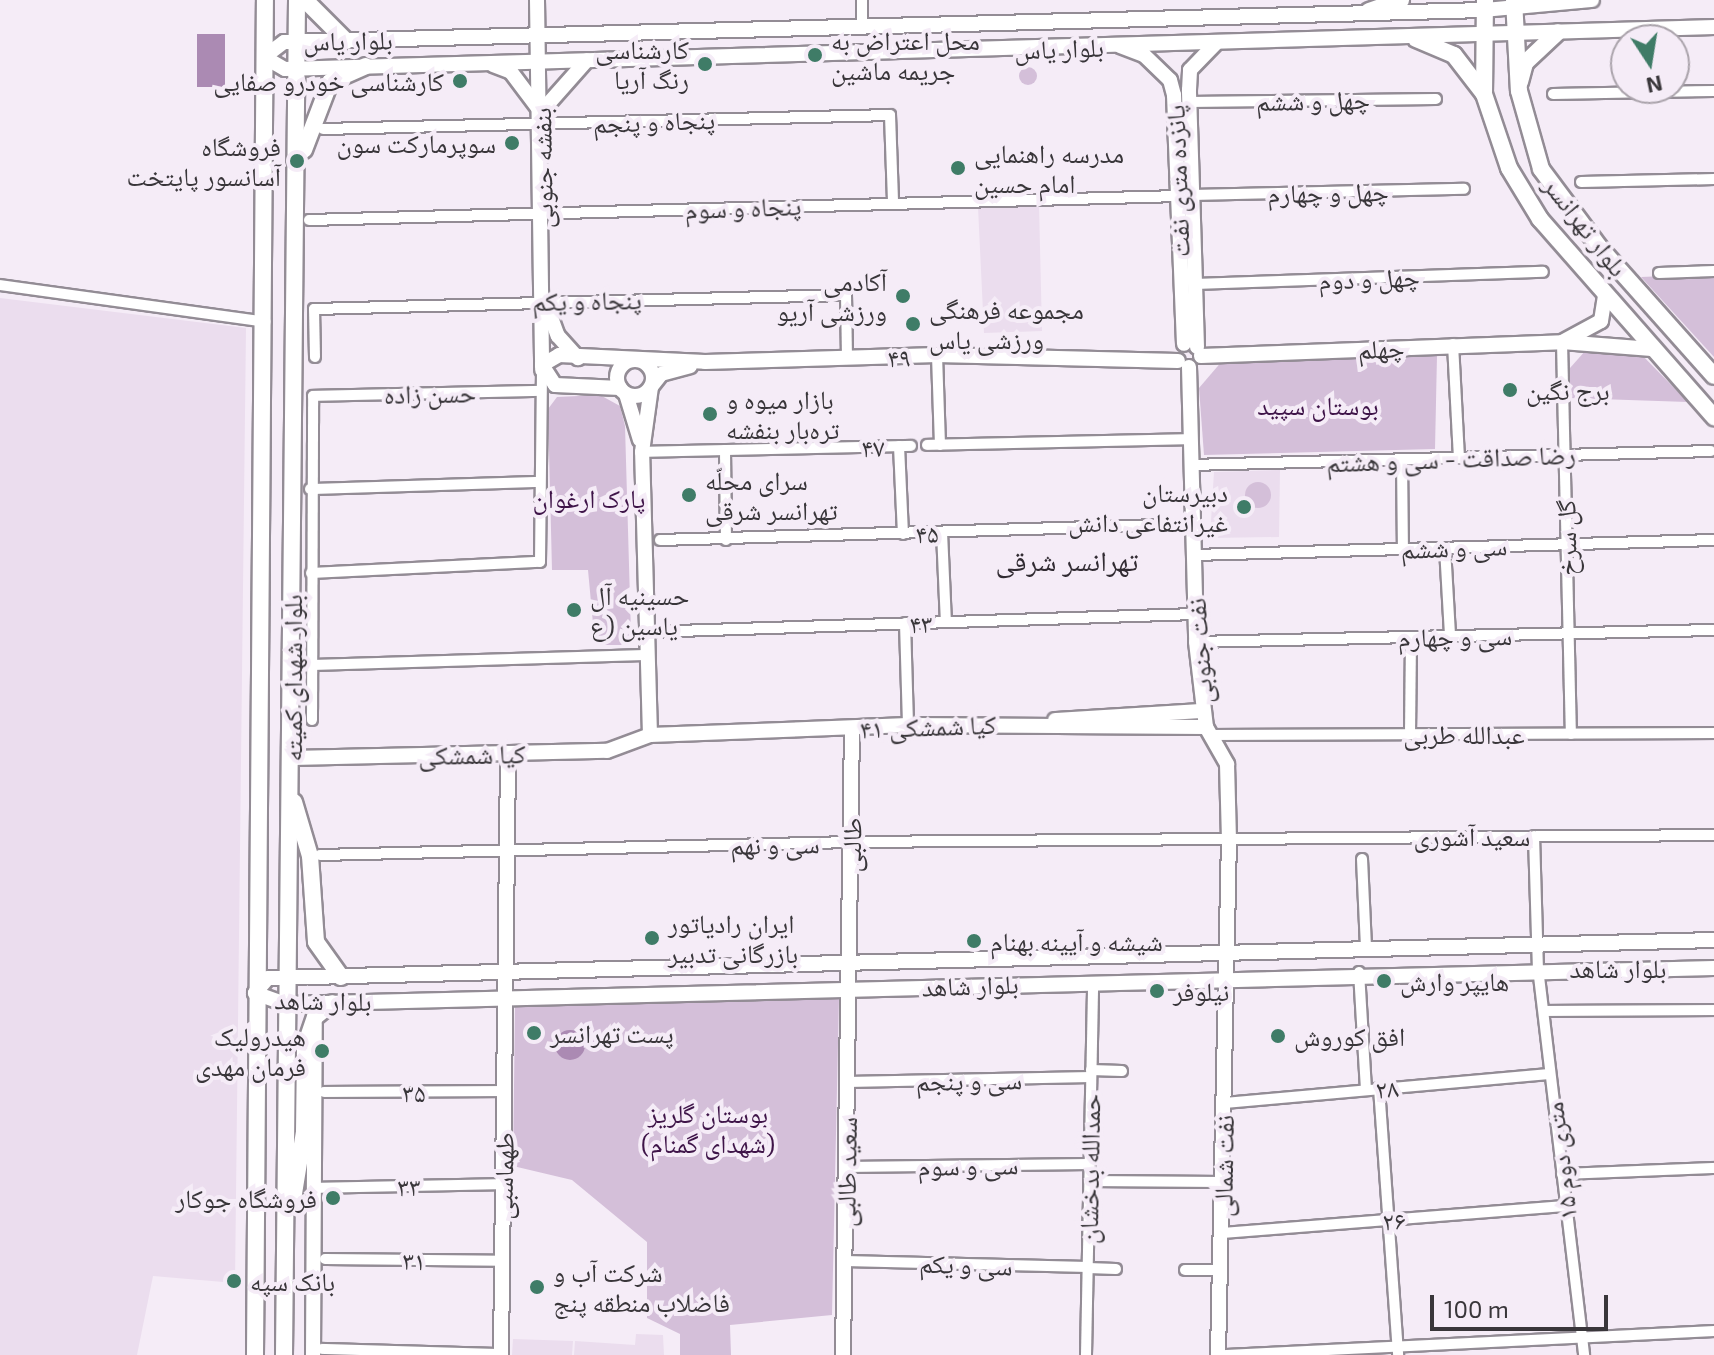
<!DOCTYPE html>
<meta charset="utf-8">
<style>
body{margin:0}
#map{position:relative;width:1714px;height:1355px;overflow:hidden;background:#f5ecf7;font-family:"Exo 2","Noto Naskh Arabic",sans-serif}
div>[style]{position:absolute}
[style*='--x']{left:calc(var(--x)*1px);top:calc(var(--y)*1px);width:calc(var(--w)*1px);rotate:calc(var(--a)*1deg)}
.built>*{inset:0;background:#ebddee}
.green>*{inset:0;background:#d4bfd9}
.round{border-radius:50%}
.water>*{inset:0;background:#ab8ab3}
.roads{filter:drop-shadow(2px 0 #938c95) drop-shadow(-2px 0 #938c95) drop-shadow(0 2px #938c95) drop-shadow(0 -2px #938c95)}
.minor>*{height:10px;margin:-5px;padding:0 5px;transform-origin:5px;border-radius:5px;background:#fff}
.tertiary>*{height:14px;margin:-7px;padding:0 7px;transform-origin:7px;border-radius:7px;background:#fff}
.tertiary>.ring{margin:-7px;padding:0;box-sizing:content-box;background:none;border:14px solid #fff;border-radius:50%}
.secondary>*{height:14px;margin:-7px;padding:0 7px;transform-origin:7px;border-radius:7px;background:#fff}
.primary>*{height:16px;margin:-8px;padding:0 8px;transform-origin:8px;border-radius:8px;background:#fff}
.dots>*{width:22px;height:22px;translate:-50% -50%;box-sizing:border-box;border:4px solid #f5ecf7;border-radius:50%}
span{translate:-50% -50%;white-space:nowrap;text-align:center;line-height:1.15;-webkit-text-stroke:8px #f5ecf7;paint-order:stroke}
.street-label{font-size:26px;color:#39363a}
.poi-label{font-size:26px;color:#39363a}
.left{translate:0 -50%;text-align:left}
.right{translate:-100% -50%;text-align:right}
.park-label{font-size:26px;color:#3e1448}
.neighbourhood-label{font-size:28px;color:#312b32}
.north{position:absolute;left:1610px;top:24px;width:80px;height:80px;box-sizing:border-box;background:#f5ecf7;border:2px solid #aaa3ab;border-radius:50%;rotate:168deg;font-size:22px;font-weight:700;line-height:32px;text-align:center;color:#39363a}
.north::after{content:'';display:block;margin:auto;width:28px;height:36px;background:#3f7c67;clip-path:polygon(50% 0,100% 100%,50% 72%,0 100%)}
.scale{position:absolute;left:1430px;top:1295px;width:178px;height:36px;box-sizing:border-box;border:4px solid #39363a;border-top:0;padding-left:10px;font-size:24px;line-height:28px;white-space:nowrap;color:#39363a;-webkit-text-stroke:6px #f5ecf7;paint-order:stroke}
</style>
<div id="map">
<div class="built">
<i style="clip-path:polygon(1039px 205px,1042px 331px,984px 333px,978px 207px)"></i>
<i style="clip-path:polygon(0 298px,246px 328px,235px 1283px,153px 1276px,137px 1355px,0 1355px)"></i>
<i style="clip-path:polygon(1280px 470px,1279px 537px,1210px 538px,1214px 472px)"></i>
<i style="clip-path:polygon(636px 1334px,663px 1335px,664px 1355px,574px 1355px,575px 1341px,635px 1345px)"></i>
<i style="clip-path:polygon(513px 1339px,573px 1341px,572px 1355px,512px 1355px)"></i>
</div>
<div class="green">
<i class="round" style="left:1019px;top:67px;width:18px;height:18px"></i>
<i style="clip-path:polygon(1714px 274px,1714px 357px,1641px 277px)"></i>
<i style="clip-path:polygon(1586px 350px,1640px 353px,1688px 402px,1569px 398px,1570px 368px)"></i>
<i style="clip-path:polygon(1437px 355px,1435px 449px,1204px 455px,1199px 388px,1223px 360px)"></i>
<i style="clip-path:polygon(600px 395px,620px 406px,625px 426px,631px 634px,621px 645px,595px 645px,588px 570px,552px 570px,548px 409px,557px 397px)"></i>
<i class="round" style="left:1245px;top:482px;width:26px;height:26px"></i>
<i style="clip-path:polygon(839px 998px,832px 1315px,730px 1325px,731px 1355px,680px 1355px,680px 1334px,647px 1318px,647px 1242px,572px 1180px,513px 1166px,515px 1007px)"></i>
</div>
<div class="water">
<i style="clip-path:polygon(197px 34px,225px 34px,225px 87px,197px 87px)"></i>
<i class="round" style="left:555px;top:1030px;width:30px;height:30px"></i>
</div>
<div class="roads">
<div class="minor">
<i style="--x:862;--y:0;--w:25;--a:90"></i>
<i style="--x:1553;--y:94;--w:161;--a:-1.1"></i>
<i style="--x:1189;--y:102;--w:247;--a:-0.7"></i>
<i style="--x:323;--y:129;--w:567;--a:-1.41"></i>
<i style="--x:890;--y:115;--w:88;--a:88"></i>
<i style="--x:1581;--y:182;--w:133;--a:-1.3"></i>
<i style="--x:1192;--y:195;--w:272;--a:-1.3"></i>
<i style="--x:309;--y:220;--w:868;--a:-1.58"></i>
<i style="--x:1659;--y:273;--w:55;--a:-2.1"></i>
<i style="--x:1195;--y:284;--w:348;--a:-2"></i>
<i style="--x:0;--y:285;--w:268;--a:7.9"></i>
<i style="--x:1562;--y:342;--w:392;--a:88.7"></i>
<i style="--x:1453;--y:344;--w:114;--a:87"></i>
<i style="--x:937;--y:355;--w:90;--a:88.1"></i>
<i style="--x:315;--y:357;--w:48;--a:-91.2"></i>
<i style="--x:314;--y:309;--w:532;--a:-1.51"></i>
<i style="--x:846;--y:295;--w:64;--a:89.1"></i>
<i style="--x:927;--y:445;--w:264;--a:-1.3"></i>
<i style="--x:899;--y:446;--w:88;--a:87.4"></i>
<i style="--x:725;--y:450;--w:90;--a:89.4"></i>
<i style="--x:642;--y:452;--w:269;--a:-1.3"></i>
<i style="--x:1402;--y:459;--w:90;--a:89.4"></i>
<i style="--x:1191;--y:465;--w:520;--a:-1.54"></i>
<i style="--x:310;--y:489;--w:228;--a:-1.8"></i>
<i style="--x:942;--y:532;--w:90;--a:87.5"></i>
<i style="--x:660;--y:540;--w:533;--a:-1.72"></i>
<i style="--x:1445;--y:548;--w:88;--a:86.7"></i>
<i style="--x:1194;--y:555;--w:520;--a:-1.65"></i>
<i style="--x:311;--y:573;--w:229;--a:-2.8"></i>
<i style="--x:540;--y:562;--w:192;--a:-89.4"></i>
<i style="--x:905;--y:623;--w:102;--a:88.3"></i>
<i style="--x:647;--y:632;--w:548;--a:-1.88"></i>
<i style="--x:1196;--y:642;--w:518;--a:-1.33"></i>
<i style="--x:309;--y:665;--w:339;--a:-1.7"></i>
<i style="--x:312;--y:720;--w:324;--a:-89.8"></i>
<i style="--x:313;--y:396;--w:226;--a:-1.3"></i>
<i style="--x:1410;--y:734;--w:97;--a:-89.4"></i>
<i style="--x:1214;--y:735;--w:500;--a:-0.23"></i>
<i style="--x:1534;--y:836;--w:132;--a:88.3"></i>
<i style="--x:1538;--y:968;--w:390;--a:83.2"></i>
<i style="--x:320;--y:855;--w:531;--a:-1.4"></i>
<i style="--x:851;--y:842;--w:863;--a:-0.46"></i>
<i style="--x:1362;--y:859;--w:87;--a:87.4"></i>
<i style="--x:1359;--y:972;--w:117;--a:86.6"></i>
<i style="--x:1544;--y:1011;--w:170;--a:-0.3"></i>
<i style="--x:1091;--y:1070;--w:31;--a:2"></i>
<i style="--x:847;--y:1082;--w:244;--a:-1.2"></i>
<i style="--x:1379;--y:1088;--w:268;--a:85.9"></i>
<i style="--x:324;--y:1092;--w:180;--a:-0.3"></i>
<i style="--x:1224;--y:1103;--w:327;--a:-5.1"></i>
<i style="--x:846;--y:1167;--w:243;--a:-0.7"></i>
<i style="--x:1562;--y:1174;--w:152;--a:-2.3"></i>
<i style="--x:1089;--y:1181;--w:133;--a:0.4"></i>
<i style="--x:314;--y:1188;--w:189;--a:-1.2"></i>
<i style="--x:1221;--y:1233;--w:346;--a:-4.5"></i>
<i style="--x:325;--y:1259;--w:177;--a:0.6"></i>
<i style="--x:845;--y:1261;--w:243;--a:1.4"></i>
<i style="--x:1088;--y:1268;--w:28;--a:2"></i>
<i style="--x:1185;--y:1270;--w:35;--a:0"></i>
<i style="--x:322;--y:1349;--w:179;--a:1.6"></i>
<i style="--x:1086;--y:1355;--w:373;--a:-88.9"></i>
<i style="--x:1226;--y:1355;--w:489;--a:-2.8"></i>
</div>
<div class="tertiary">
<i style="--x:537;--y:0;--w:370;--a:89.2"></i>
<i style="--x:1120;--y:46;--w:26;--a:21"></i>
<i style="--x:1144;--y:55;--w:36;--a:44"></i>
<i style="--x:1170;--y:80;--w:16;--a:75"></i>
<i style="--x:1174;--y:95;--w:249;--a:87.7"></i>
<i style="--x:545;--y:301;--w:37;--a:70"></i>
<i style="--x:558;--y:336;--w:30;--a:48"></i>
<i style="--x:1564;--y:341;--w:42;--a:-28.4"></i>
<i style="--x:1601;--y:321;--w:24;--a:-81"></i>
<i style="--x:1197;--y:347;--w:257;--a:-91.8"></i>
<i style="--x:1189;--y:90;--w:20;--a:-87"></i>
<i style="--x:1190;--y:70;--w:37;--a:-46"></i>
<i style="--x:1201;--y:356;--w:361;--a:-2.2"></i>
<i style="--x:1562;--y:342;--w:90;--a:4.4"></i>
<i class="ring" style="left:617px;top:360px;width:22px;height:22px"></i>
<i style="--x:1189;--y:367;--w:275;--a:88.5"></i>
<i style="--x:1196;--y:642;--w:86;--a:83.3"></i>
<i style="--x:1206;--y:727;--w:43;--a:60.4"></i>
<i style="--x:1227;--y:764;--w:74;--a:88.5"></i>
<i style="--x:1229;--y:838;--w:517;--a:91.22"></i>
<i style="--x:620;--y:388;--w:65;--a:-177.4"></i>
<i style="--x:555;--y:385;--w:24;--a:-123"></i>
<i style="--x:542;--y:365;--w:20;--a:-30"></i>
<i style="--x:559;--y:355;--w:146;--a:2.7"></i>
<i style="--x:705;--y:362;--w:232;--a:-1.7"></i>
<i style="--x:937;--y:355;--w:241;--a:1.4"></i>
<i style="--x:626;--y:394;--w:48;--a:73.1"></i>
<i style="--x:1055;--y:720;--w:147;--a:-3.5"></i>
<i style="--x:650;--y:735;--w:283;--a:-91.6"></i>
<i style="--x:642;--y:452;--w:66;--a:-82.1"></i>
<i style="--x:651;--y:387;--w:16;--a:-52"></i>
<i style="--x:661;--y:374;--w:30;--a:-15"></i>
<i style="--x:292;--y:758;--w:315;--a:-1.3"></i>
<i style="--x:607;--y:751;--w:46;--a:-20.4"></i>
<i style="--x:650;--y:735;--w:258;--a:-2.2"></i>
<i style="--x:908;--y:725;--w:298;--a:0.4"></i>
<i style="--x:313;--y:1355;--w:331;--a:-89.7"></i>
<i style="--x:501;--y:1355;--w:602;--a:-89.33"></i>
<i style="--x:843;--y:1355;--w:627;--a:-89.18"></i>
</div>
<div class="secondary">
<i style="--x:1592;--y:0;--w:108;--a:174.7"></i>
<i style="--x:1484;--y:10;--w:1200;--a:178.47"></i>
<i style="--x:284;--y:42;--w:25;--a:143"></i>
<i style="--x:264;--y:57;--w:24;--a:30"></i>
<i style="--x:285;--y:69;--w:1430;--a:-1.68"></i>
<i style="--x:493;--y:65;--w:19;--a:21"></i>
<i style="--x:511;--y:72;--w:50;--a:53.1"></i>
<i style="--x:541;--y:112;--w:69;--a:-48.5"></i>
<i style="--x:1714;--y:940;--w:1446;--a:178.49"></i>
<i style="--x:268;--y:978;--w:20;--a:131"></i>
<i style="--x:255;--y:993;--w:32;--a:20"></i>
<i style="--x:285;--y:1004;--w:1429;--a:-1.44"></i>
</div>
<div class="primary">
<i style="--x:305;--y:0;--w:58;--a:45"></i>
<i style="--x:1514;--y:0;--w:91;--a:86.9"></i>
<i style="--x:1519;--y:91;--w:81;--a:74.2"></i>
<i style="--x:1541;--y:169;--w:99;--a:53.2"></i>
<i style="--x:1600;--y:248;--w:171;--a:48.3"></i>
<i style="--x:1575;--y:0;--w:4;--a:0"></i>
<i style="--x:1369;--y:11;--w:34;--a:-19"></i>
<i style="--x:1416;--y:39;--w:41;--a:22.8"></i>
<i style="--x:1454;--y:55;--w:49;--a:52.4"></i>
<i style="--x:1484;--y:94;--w:78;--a:71.3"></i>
<i style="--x:1509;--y:168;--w:60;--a:58.7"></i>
<i style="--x:1540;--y:219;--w:264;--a:48.7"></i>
<i style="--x:1520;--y:82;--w:20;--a:-75"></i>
<i style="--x:1525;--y:63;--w:45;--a:-43.2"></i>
<i style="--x:1484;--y:94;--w:94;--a:-89.4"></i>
<i style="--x:304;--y:150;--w:73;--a:-69.1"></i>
<i style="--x:330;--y:82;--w:39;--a:-24"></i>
<i style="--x:294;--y:802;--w:56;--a:73.5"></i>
<i style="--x:310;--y:856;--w:86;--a:86"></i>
<i style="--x:316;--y:942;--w:43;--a:54.5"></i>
<i style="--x:292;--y:1206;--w:75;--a:-80.8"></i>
<i style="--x:304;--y:1132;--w:86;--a:-89.3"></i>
<i style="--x:305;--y:1046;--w:31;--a:-71"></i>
<i style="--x:315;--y:1017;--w:22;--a:-39"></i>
<i style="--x:255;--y:1355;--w:1355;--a:-89.58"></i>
<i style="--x:284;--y:1355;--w:1355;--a:-89.45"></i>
</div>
</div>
<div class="dots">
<i style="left:815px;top:55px;background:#3f7c67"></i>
<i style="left:705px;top:64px;background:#3f7c67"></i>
<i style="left:460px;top:81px;background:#3f7c67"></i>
<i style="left:512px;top:143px;background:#3f7c67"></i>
<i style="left:297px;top:161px;background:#3f7c67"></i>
<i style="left:958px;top:168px;background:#3f7c67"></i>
<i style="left:903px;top:296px;background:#3f7c67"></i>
<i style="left:913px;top:324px;background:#3f7c67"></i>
<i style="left:1510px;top:390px;background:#3f7c67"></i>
<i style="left:710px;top:414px;background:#3f7c67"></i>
<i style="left:689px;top:495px;background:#3f7c67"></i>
<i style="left:1244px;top:507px;background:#3f7c67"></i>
<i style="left:574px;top:610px;background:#3f7c67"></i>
<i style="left:652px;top:938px;background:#3f7c67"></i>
<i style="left:974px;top:941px;background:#3f7c67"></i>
<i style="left:1384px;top:981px;background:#3f7c67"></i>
<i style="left:1157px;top:991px;background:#3f7c67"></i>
<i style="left:534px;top:1033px;background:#3f7c67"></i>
<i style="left:1278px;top:1036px;background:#3f7c67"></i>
<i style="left:322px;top:1051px;background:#3f7c67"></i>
<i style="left:333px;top:1198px;background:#3f7c67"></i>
<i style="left:234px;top:1281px;background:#3f7c67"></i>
<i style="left:537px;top:1287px;background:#3f7c67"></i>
</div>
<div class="street-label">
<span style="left:348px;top:40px;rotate:-1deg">بلوار یاس</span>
<span style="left:1059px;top:48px;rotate:-2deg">بلوار یاس</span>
<span style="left:1313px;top:100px;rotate:-1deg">چهل و ششم</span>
<span style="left:654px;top:121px;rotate:-2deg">پنجاه و پنجم</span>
<span style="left:542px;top:168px;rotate:-91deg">بنفشه جنوبی</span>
<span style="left:1177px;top:181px;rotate:-92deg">پانزده متری نفت</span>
<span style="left:1328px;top:192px;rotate:-1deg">چهل و چهارم</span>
<span style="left:743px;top:207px;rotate:-2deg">پنجاه و سوم</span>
<span style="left:1586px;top:226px;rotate:52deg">بلوار تهرانسر</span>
<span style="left:1369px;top:278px;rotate:-2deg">چهل و دوم</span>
<span style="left:587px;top:300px;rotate:-1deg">پنجاه و یکم</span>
<span style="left:1381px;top:348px;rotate:-3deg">چهلم</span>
<span style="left:899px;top:357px;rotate:-2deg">۴۹</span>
<span style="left:430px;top:393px;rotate:-1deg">حسن زاده</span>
<span style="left:873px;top:447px;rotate:-1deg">۴۷</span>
<span style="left:1451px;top:458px;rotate:-2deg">رضا صداقت - سی و هشتم</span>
<span style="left:927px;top:533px;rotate:-2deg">۴۵</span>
<span style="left:1566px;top:538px;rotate:-91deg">گل سرخ</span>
<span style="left:1454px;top:547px;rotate:-2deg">سی و ششم</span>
<span style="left:921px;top:623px;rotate:-2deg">۴۳</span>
<span style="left:1455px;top:636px;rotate:-1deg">سی و چهارم</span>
<span style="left:1199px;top:651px;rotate:-94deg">نفت جنوبی</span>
<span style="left:292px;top:678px;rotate:-90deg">بلوار شهدای کمیته</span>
<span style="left:928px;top:726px;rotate:-2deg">۴۱ کیا شمشکی</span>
<span style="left:1464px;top:734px">عبدالله طربی</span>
<span style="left:472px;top:754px;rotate:-1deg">کیا شمشکی</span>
<span style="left:1472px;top:836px">سعید آشوری</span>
<span style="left:775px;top:844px;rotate:-1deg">سی و نهم</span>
<span style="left:851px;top:845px;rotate:-89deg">طالبی</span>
<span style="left:1618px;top:968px">بلوار شاهد</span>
<span style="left:970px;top:985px;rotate:-2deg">بلوار شاهد</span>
<span style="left:323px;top:1000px;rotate:1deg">بلوار شاهد</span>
<span style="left:969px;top:1080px;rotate:-1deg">سی و پنجم</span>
<span style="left:1387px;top:1088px;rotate:-5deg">۲۸</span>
<span style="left:414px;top:1092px">۳۵</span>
<span style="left:1560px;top:1161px;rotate:-97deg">۱۵ متری دوم</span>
<span style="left:968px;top:1165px;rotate:-1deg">سی و سوم</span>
<span style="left:1223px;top:1166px;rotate:-89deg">نفت شمالی</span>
<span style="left:1089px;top:1169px;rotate:-89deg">حمدالله بدخشان</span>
<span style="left:846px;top:1172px;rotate:-89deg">سعید طالبی</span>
<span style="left:503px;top:1176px;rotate:-89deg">طهماسبی</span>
<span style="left:409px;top:1186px;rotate:-1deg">۳۳</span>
<span style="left:1394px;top:1220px;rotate:-4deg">۲۶</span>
<span style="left:414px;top:1260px;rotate:1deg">۳۱</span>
<span style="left:966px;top:1264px;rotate:2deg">سی و یکم</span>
</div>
<div class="poi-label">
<span class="left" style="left:831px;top:55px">محل اعتراض به<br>جریمه ماشین</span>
<span class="right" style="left:689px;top:64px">کارشناسی<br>رنگ آریا</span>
<span class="right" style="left:444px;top:81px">کارشناسی خودرو صفایی</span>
<span class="right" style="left:496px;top:143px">سوپرمارکت سون</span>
<span class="right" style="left:281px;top:161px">فروشگاه<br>آسانسور پایتخت</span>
<span class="left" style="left:974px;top:168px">مدرسه راهنمایی<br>امام حسین</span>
<span class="right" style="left:887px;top:296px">آکادمی<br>ورزشی آریو</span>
<span class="left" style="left:929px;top:324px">مجموعه فرهنگی<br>ورزشی یاس</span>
<span class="left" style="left:1526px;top:390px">برج نگین</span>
<span class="left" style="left:726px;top:414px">بازار میوه و<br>تره‌بار بنفشه</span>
<span class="left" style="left:705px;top:495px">سرای محلّه<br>تهرانسر شرقی</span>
<span class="right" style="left:1228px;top:507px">دبیرستان<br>غیرانتفاعی دانش</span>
<span class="left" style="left:590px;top:610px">حسینیه آل<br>یاسین (ع</span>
<span class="left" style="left:668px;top:938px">ایران رادیاتور<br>بازرگانی تدبیر</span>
<span class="left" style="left:990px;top:941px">شیشه و آیینه بهنام</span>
<span class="left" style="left:1400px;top:981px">هایپر وارش</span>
<span class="left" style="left:1173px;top:991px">نیلوفر</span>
<span class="left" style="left:550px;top:1033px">پست تهرانسر</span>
<span class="right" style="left:306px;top:1051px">هیدرولیک<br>فرمان مهدی</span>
<span class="left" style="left:1294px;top:1036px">افق کوروش</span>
<span class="right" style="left:317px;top:1198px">فروشگاه جوکار</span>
<span class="left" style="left:553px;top:1287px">شرکت آب و<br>فاضلاب منطقه پنج</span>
<span class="left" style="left:250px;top:1281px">بانک سپه</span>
</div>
<div class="park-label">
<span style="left:1318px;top:405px">بوستان سپید</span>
<span style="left:589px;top:498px">پارک ارغوان</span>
<span style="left:708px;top:1128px">بوستان گلریز<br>(شهدای گمنام)</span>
</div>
<div class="neighbourhood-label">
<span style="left:1067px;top:560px">تهرانسر شرقی</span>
</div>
<div class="north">N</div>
<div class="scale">100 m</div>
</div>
